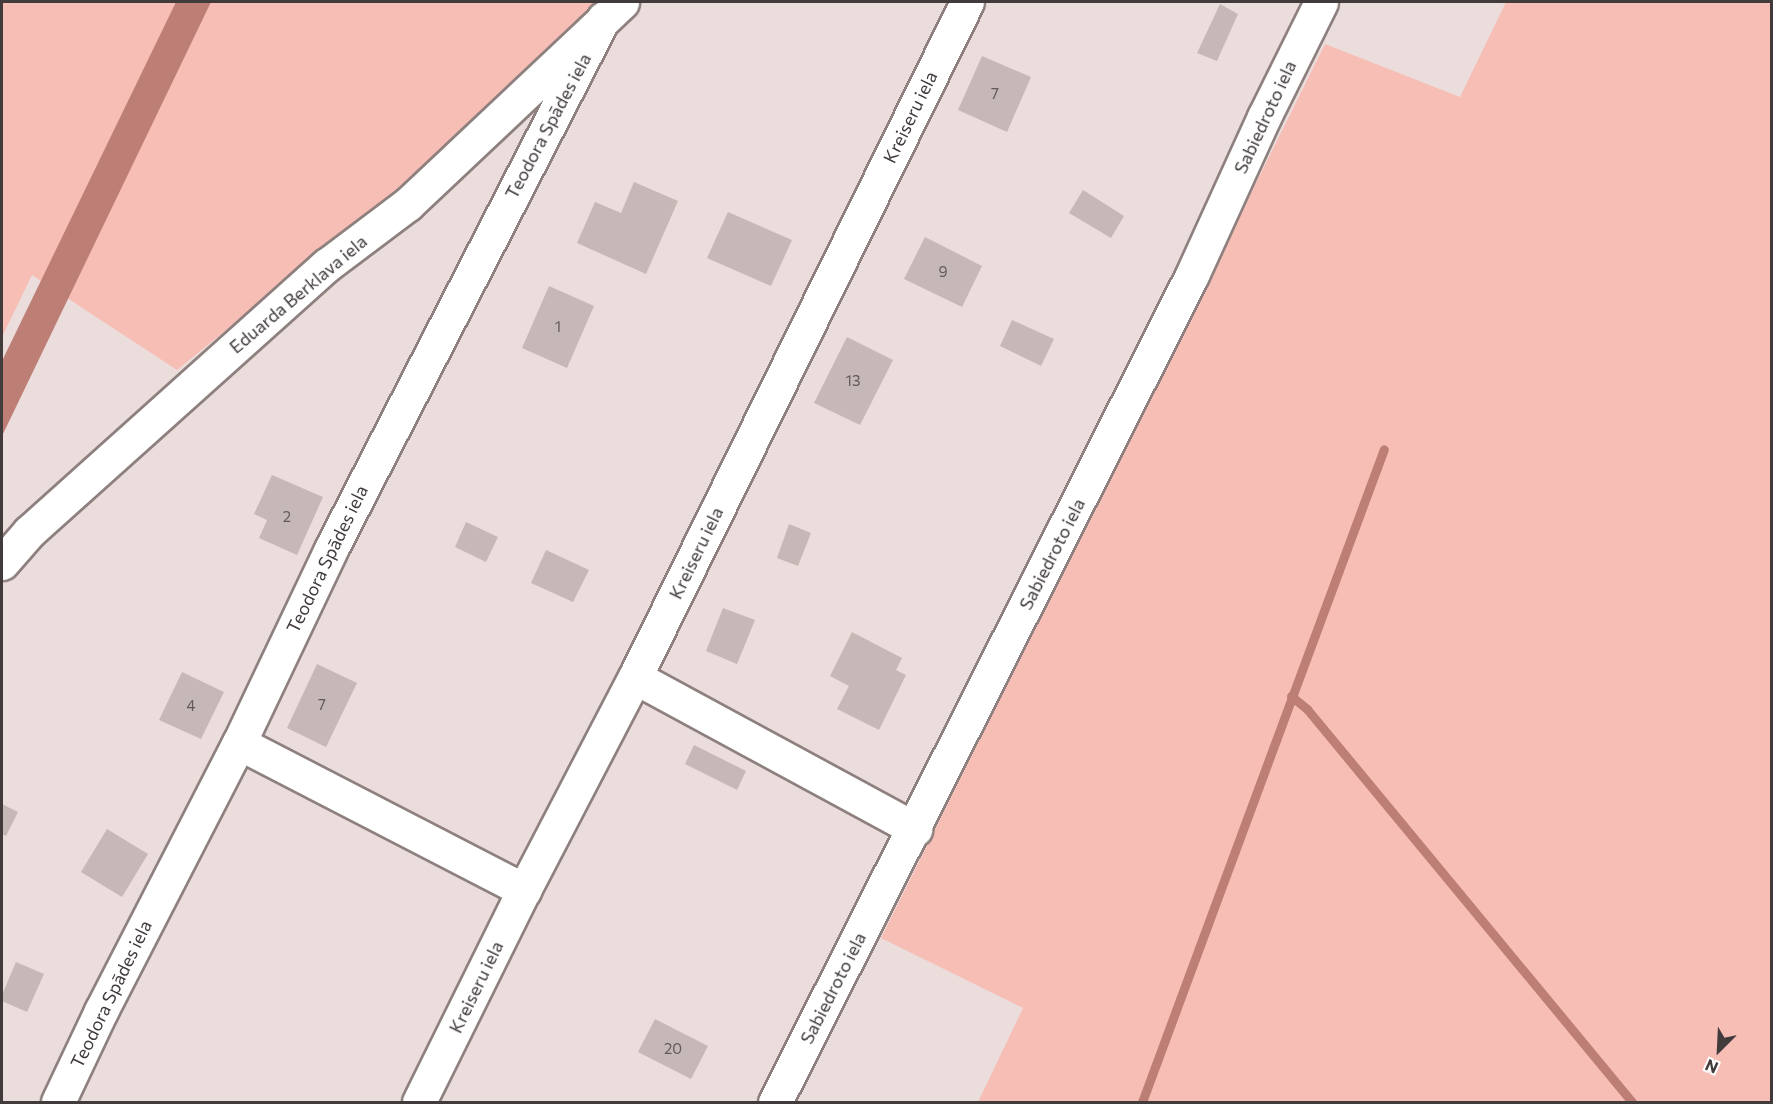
<!DOCTYPE html>
<meta charset="utf-8">
<style>
body{margin:0}
#map{position:relative;width:1773px;height:1104px;overflow:hidden;background:#ebdddb;font-family:Commissioner,sans-serif}
div>[style]{position:absolute}
[style*='--x']{left:calc(var(--x)*1px);top:calc(var(--y)*1px);width:calc(var(--w)*1px);rotate:calc(var(--a)*1deg)}
.green>*{inset:0;background:#f7beb6}
.water>*{inset:0;background:#bd7e76}
.stream>*{height:9px;margin:-4.5px;padding:0 4.5px;transform-origin:4.5px;border-radius:4.5px;background:#bd7e76}
.building>*{inset:0;background:#c6b8b6}
.roads{filter:drop-shadow(2px 0 #8d807e) drop-shadow(-2px 0 #8d807e) drop-shadow(0 2px #8d807e) drop-shadow(0 -2px #8d807e)}
.street>*{height:33px;margin:-16.5px;padding:0 16.5px;transform-origin:16.5px;border-radius:16.5px;background:#fff}
span{translate:-50% -50%;white-space:nowrap;text-align:center;line-height:1.15;-webkit-text-stroke:4.5px #fff;paint-order:stroke}
.number-label{font-size:15px;color:#625a5a}
.number-label span{-webkit-text-stroke-width:0}
.street-label{font-size:18px;color:#413b3b}
.frame{position:absolute;inset:0;border:3px solid #413b3b;pointer-events:none}
.north{position:absolute;left:1689px;top:1020px;width:60px;height:60px;-webkit-text-stroke:4px #fff;paint-order:stroke;rotate:204deg;font-size:16px;font-weight:700;line-height:24px;text-align:center;color:#413b3b}
.north::after{content:'';display:block;margin:auto;width:21px;height:27px;background:#413b3b;clip-path:polygon(50% 0,100% 100%,50% 72%,0 100%)}
</style>
<div id="map">
<div class="green">
<i style="clip-path:polygon(2px 2px,598px 2px,398px 190px,177px 370px,32px 275px,2px 337px)"></i>
<i style="clip-path:polygon(1506px 2px,1771px 2px,1771px 1102px,978px 1102px,1023px 1008px,881px 938px,1325px 44px,1460px 97px)"></i>
</div>
<div class="water">
<i style="clip-path:polygon(176px 2px,211px 2px,2px 436px,2px 361px)"></i>
</div>
<div class="stream">
<i style="--x:1291;--y:696;--w:21;--a:39"></i>
<i style="--x:1307;--y:709;--w:510;--a:50.41"></i>
<i style="--x:1142;--y:1102;--w:696;--a:-69.67"></i>
</div>
<div class="building">
<i style="clip-path:polygon(1220px 4px,1238px 14px,1217px 61px,1197px 53px)"></i>
<i style="clip-path:polygon(982px 56px,1031px 77px,1007px 132px,958px 110px)"></i>
<i style="clip-path:polygon(634px 182px,678px 201px,646px 274px,577px 243px,595px 202px,621px 213px)"></i>
<i style="clip-path:polygon(1083px 190px,1124px 216px,1111px 238px,1069px 213px)"></i>
<i style="clip-path:polygon(728px 212px,792px 240px,771px 286px,707px 258px)"></i>
<i style="clip-path:polygon(925px 237px,982px 266px,962px 307px,904px 279px)"></i>
<i style="clip-path:polygon(549px 286px,594px 306px,567px 368px,522px 348px)"></i>
<i style="clip-path:polygon(1012px 320px,1054px 339px,1041px 366px,1000px 346px)"></i>
<i style="clip-path:polygon(847px 337px,893px 360px,860px 425px,814px 403px)"></i>
<i style="clip-path:polygon(272px 475px,323px 497px,297px 555px,259px 538px,267px 520px,254px 514px)"></i>
<i style="clip-path:polygon(466px 522px,498px 537px,486px 562px,455px 547px)"></i>
<i style="clip-path:polygon(789px 524px,811px 533px,798px 566px,777px 558px)"></i>
<i style="clip-path:polygon(546px 550px,589px 570px,573px 602px,531px 583px)"></i>
<i style="clip-path:polygon(723px 608px,755px 620px,737px 664px,706px 651px)"></i>
<i style="clip-path:polygon(852px 632px,902px 658px,896px 670px,906px 675px,879px 730px,837px 709px,849px 686px,830px 676px)"></i>
<i style="clip-path:polygon(317px 664px,357px 683px,326px 747px,287px 728px)"></i>
<i style="clip-path:polygon(182px 672px,224px 692px,201px 739px,159px 720px)"></i>
<i style="clip-path:polygon(694px 745px,746px 771px,737px 790px,685px 764px)"></i>
<i style="clip-path:polygon(2px 804px,18px 812px,6px 836px,2px 834px)"></i>
<i style="clip-path:polygon(107px 829px,148px 854px,122px 897px,81px 872px)"></i>
<i style="clip-path:polygon(16px 962px,44px 974px,27px 1012px,2px 1001px,2px 995px)"></i>
<i style="clip-path:polygon(655px 1019px,708px 1046px,691px 1079px,638px 1052px)"></i>
</div>
<div class="roads">
<div class="street">
<i style="--x:2;--y:563;--w:41;--a:-48.9"></i>
<i style="--x:29;--y:532;--w:400;--a:-41.9"></i>
<i style="--x:327;--y:265;--w:101;--a:-37"></i>
<i style="--x:408;--y:204;--w:294;--a:-43.3"></i>
<i style="--x:635;--y:677;--w:319;--a:28.5"></i>
<i style="--x:239;--y:743;--w:321;--a:27.3"></i>
<i style="--x:58;--y:1102;--w:101;--a:-64.7"></i>
<i style="--x:101;--y:1011;--w:301;--a:-62.8"></i>
<i style="--x:239;--y:743;--w:215;--a:-64.6"></i>
<i style="--x:331;--y:549;--w:596;--a:-62.83"></i>
<i style="--x:419;--y:1102;--w:237;--a:-63.7"></i>
<i style="--x:524;--y:890;--w:240;--a:-62.5"></i>
<i style="--x:635;--y:677;--w:752;--a:-63.81"></i>
<i style="--x:775;--y:1102;--w:926;--a:-63.24"></i>
<i style="--x:1192;--y:275;--w:174;--a:-65.5"></i>
<i style="--x:1264;--y:117;--w:128;--a:-63.6"></i>
</div>
</div>
<div class="number-label">
<span style="left:995px;top:94px">7</span>
<span style="left:943px;top:272px">9</span>
<span style="left:558px;top:327px">1</span>
<span style="left:853px;top:381px">13</span>
<span style="left:287px;top:517px">2</span>
<span style="left:322px;top:705px">7</span>
<span style="left:191px;top:706px">4</span>
<span style="left:673px;top:1049px">20</span>
</div>
<div class="street-label">
<span style="left:910px;top:117px;rotate:-64deg">Kreiseru iela</span>
<span style="left:1265px;top:117px;rotate:-65deg">Sabiedroto iela</span>
<span style="left:548px;top:126px;rotate:-62deg">Teodora Spādes iela</span>
<span style="left:298px;top:294px;rotate:-40deg">Eduarda Berklava iela</span>
<span style="left:696px;top:553px;rotate:-64deg">Kreiseru iela</span>
<span style="left:1052px;top:554px;rotate:-63deg">Sabiedroto iela</span>
<span style="left:327px;top:559px;rotate:-64deg">Teodora Spādes iela</span>
<span style="left:476px;top:987px;rotate:-64deg">Kreiseru iela</span>
<span style="left:833px;top:988px;rotate:-63deg">Sabiedroto iela</span>
<span style="left:111px;top:994px;rotate:-64deg">Teodora Spādes iela</span>
</div>
<div class="frame"></div>
<div class="north">N</div>
</div>
